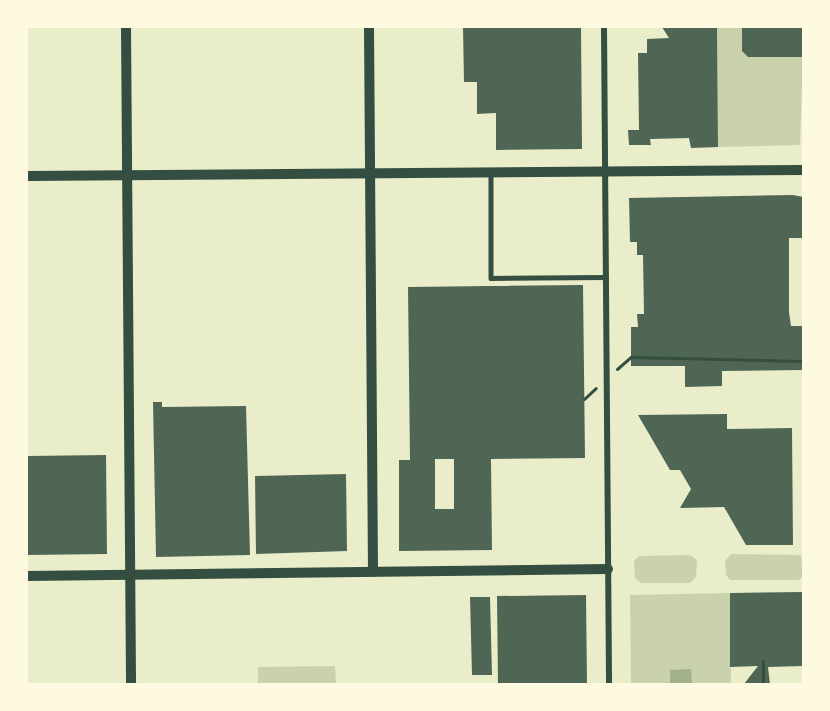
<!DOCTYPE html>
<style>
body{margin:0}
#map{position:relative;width:830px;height:711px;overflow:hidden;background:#e9edc9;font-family:"DejaVu Sans",sans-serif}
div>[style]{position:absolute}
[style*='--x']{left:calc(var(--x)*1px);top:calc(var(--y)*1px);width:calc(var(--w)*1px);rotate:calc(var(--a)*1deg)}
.green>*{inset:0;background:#cad2ad}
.water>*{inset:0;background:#a3b18a}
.building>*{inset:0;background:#4f6655}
.path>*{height:3px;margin:-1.5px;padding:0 1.5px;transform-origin:1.5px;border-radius:1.5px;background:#344e41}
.service>*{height:4.5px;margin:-2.25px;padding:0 2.25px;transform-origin:2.25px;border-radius:2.25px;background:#344e41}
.minor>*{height:6px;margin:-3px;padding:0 3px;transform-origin:3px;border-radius:3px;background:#344e41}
.tertiary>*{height:10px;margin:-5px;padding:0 5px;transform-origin:5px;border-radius:5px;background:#344e41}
span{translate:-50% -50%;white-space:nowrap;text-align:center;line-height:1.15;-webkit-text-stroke:6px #fefae0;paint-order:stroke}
.frame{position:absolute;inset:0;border:28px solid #fefae0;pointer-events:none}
</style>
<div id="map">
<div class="green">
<i style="clip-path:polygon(717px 27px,742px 27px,803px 57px,800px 145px,718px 147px)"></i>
<i style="clip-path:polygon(731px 554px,801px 555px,803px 576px,799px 580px,730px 580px,726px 575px,725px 561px)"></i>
<i style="clip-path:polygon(690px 555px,697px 560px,696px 577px,690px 583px,641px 583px,635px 578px,634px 561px,639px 556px)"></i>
<i style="clip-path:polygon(730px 593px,731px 684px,631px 684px,630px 595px)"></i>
<i style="clip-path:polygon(335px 666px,336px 684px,258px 684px,258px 667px)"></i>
</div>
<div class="water">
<i style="clip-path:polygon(691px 669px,692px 684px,670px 684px,670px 670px)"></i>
</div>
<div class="building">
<i style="clip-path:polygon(463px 27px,581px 27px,582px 149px,496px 150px,496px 113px,477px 114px,477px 82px,464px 82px)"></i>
<i style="clip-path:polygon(662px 27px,717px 27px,718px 147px,691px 148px,689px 138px,650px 139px,651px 145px,629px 145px,628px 130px,639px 130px,638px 53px,647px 53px,647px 39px,669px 38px)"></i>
<i style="clip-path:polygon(742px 27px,803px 27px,803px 57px,748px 57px,742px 51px)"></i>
<i style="clip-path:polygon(793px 195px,803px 197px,803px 238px,789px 238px,789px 312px,791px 326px,803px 326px,803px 370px,722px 371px,722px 386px,685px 387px,685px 366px,631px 366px,631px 327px,638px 327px,637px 314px,644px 314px,643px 255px,637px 255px,637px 242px,630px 242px,629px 198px)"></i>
<i style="clip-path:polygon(evenodd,583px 285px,585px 458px,491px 459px,492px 550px,399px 551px,399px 460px,410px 460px,408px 287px,583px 285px,435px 459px,454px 459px,454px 509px,435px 509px,435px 459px)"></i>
<i style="clip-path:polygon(153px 402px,162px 402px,162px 407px,246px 406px,250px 555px,156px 557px)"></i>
<i style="clip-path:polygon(727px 414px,727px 429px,792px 428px,793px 545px,746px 545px,724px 507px,680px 508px,691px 489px,680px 470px,670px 470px,638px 415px)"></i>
<i style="clip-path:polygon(106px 455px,107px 554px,27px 555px,27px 456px)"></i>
<i style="clip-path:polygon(346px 474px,347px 551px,256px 554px,255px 476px)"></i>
<i style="clip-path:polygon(803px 592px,803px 666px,768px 667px,770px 684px,744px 684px,758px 666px,730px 667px,730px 593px)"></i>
<i style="clip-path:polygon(586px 595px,587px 684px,498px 684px,497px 596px)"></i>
<i style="clip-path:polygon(470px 597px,490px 597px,492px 675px,472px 675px)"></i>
</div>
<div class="path">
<i style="--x:617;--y:369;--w:18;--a:-41"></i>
<i style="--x:631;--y:357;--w:172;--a:1.3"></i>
<i style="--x:803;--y:361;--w:14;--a:90"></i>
<i style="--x:584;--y:399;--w:16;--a:-43"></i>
<i style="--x:763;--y:684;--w:23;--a:-90"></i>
</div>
<div class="service">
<i style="--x:491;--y:174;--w:104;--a:90"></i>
<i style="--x:491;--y:278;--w:115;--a:-0.5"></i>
</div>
<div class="minor">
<i style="--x:604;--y:27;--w:657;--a:89.56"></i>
</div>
<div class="tertiary">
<i style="--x:126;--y:27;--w:657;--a:89.56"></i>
<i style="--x:369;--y:27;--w:545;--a:89.58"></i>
<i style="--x:27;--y:176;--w:776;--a:-0.44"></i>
<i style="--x:27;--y:576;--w:581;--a:-0.69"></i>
</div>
<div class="frame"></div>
</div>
